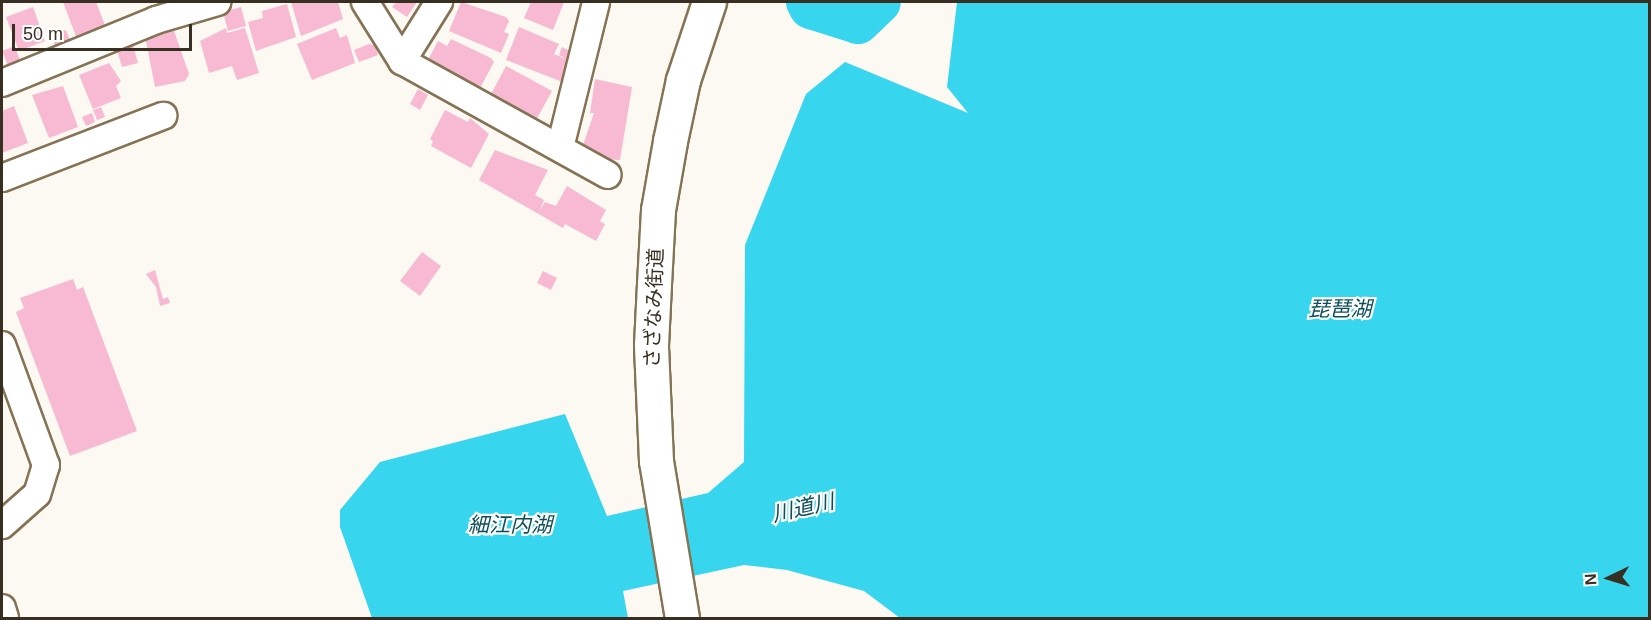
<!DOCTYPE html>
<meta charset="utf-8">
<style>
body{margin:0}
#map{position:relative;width:1651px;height:620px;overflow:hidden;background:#fcf8f2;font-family:Helvetica,"Noto Sans JP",sans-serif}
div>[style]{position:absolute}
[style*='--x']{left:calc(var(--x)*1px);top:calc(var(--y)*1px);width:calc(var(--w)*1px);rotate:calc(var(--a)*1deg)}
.water>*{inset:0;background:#37d5ee}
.river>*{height:44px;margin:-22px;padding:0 22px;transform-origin:22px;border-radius:22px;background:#37d5ee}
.building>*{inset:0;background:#f8bad2}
.roads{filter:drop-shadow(2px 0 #847354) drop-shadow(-2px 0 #847354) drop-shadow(0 2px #847354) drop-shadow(0 -2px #847354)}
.street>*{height:26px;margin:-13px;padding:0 13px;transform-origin:13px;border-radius:13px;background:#fff}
.secondary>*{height:33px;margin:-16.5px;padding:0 16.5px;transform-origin:16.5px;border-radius:16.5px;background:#fff}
span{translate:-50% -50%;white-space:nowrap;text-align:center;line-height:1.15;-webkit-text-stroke:4.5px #fff;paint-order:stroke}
.street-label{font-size:20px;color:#373022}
.water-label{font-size:21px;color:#0d4f59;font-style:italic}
.frame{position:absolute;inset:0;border:3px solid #373022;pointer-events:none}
.north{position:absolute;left:1579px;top:548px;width:60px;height:60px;-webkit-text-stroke:4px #fff;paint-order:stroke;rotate:266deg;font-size:16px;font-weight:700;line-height:24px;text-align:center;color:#373022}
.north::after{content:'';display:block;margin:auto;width:21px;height:27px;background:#373022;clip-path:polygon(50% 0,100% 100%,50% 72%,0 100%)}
.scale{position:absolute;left:12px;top:24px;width:180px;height:27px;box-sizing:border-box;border:3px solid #373022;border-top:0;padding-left:8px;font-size:18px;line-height:21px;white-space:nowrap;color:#373022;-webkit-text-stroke:4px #fff;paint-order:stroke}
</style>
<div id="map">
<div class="water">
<i style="clip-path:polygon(957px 2px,1649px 2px,1649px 618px,900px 618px,864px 591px,787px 570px,744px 565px,623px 591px,628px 618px,372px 618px,340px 527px,340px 510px,380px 462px,565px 414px,607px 516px,708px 493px,744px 462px,745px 245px,806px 94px,845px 62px,968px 113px,947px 87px)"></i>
</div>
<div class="river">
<i style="--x:808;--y:2;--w:6;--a:59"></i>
<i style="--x:811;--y:7;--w:49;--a:17.7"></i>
<i style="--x:858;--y:22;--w:29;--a:-44"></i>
</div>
<div class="building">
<i style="clip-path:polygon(63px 2px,96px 2px,106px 28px,77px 39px)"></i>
<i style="clip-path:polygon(291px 2px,338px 2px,343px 19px,301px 36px)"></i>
<i style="clip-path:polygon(396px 2px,417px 2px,407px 17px,392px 7px)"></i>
<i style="clip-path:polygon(461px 2px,506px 17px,509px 21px,504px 32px,509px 34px,501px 53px,449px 31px)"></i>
<i style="clip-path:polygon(531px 2px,564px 2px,553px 30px,524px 18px)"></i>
<i style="clip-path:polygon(287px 4px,296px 37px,256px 51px,248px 22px,263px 18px,262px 11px)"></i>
<i style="clip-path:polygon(33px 7px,45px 41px,19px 51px,6px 17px)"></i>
<i style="clip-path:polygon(241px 7px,246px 26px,228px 31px,223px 12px)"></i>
<i style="clip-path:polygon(519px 27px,559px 44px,554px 54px,566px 59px,559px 55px,562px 47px,572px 52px,565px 83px,506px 60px)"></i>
<i style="clip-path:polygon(173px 28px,189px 74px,185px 81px,155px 87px,145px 36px)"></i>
<i style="clip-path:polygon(226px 28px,227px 33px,245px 28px,259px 73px,237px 80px,232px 66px,209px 73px,200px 41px)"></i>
<i style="clip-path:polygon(336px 28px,340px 38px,347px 35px,355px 63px,312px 80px,297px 44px)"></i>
<i style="clip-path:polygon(66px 30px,71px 43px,56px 48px,51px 35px)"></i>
<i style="clip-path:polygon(451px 39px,491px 58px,494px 62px,480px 88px,428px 60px,438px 41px,447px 46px)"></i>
<i style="clip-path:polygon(369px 44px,375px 45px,378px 55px,359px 62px,354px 50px)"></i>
<i style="clip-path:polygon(133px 45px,138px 63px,122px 67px,117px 50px)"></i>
<i style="clip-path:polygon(15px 46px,21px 64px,9px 68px,2px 51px)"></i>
<i style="clip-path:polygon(109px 63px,121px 81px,116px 86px,121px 98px,93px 109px,79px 75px)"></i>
<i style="clip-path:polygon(506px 66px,552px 91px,535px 122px,523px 116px,525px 112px,491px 94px)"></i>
<i style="clip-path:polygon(595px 79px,632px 87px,620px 160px,599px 159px,600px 155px,586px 152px,587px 145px,583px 145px,594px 113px,590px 113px)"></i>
<i style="clip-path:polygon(63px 86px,78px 127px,49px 138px,32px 95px)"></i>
<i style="clip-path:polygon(418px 89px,428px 95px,420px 110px,410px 104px)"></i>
<i style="clip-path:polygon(14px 106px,28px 143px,2px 153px,2px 111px)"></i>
<i style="clip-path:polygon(101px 107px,105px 117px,97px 120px,93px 110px)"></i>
<i style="clip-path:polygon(445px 110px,468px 122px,470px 118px,489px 134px,471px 168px,431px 146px,433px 141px,430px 139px)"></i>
<i style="clip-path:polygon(92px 113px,95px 122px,86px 126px,82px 117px)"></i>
<i style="clip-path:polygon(495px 150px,548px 170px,535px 195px,544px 200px,540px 210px,545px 202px,556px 206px,567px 186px,606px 210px,600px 221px,605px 224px,596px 241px,565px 224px,563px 228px,479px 180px)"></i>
<i style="clip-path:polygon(422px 252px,441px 266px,420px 296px,400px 281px)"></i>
<i style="clip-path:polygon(155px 270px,163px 299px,168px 297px,170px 303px,160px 306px,156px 287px,146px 274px)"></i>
<i style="clip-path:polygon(543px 271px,557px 278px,551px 290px,537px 283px)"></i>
<i style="clip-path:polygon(73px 279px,77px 290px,83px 287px,137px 431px,70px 456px,16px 312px,24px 308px,20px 298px)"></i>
</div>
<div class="roads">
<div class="street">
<i style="--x:365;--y:2;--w:70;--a:57.9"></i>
<i style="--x:402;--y:61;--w:235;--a:29"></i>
<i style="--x:402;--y:61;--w:70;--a:-57.9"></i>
<i style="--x:2;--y:83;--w:166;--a:-22.2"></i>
<i style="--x:156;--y:20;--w:64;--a:-16.4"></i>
<i style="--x:560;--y:148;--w:150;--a:-76.1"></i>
<i style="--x:2;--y:178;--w:173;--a:-21.1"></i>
<i style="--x:2;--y:345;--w:128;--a:69.9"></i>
<i style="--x:46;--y:465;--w:30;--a:107"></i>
<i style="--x:37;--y:494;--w:47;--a:138.5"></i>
<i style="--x:2;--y:608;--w:10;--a:73"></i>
</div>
<div class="secondary">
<i style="--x:682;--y:618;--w:159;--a:-99.4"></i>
<i style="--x:656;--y:461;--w:116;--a:-92.5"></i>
<i style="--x:651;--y:345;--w:61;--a:-87.2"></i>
<i style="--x:654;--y:284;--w:74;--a:-86.9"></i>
<i style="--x:658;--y:210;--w:70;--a:-80.1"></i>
<i style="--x:670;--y:141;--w:62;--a:-78"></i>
<i style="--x:683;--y:80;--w:82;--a:-71.6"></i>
</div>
</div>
<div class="street-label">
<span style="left:654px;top:308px;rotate:-88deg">さざなみ街道</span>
</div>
<div class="water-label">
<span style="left:1340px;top:309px">琵琶湖</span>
<span style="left:803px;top:508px;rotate:-13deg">川道川</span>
<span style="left:510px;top:525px">細江内湖</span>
</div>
<div class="frame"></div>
<div class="north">N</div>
<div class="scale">50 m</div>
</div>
